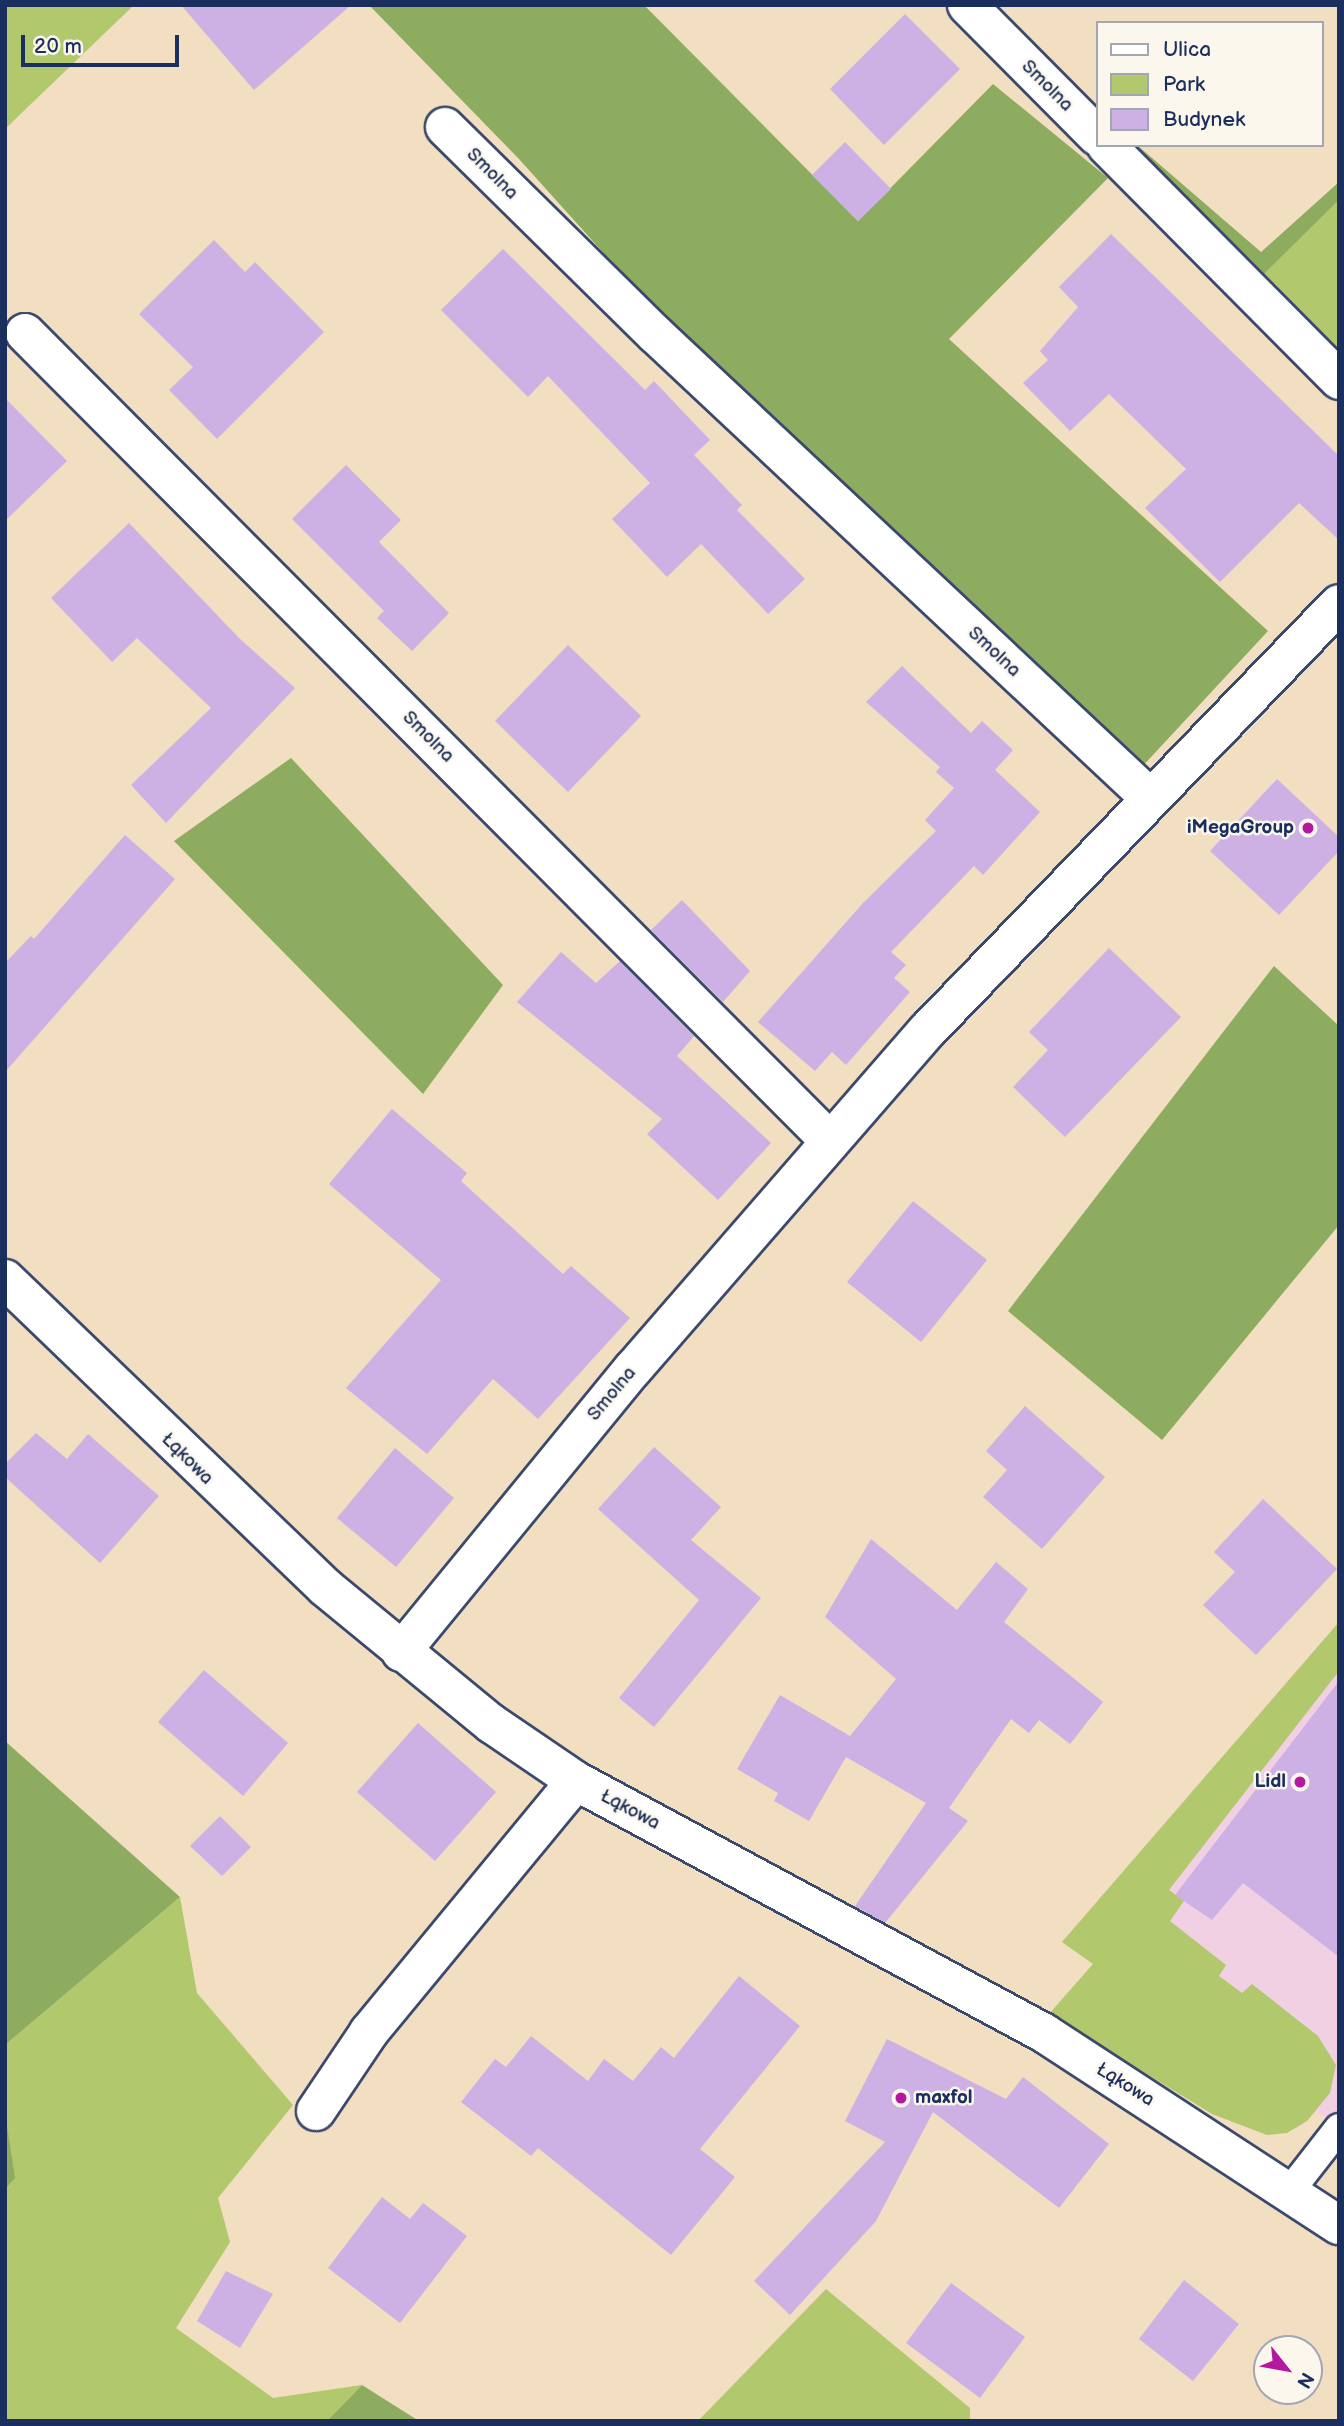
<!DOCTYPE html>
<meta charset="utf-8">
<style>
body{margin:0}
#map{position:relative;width:1344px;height:2426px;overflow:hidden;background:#f2dec1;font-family:"Balsamiq Sans",sans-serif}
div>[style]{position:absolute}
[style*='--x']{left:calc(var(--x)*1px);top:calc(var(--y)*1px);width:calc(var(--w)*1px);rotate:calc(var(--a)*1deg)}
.built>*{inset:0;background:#f1d0e3}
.green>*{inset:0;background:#b2c86d}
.forest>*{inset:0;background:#8dac60}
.building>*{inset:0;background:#cdb1e5}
.roads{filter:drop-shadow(2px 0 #3b496d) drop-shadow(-2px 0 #3b496d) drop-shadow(0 2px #3b496d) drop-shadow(0 -2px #3b496d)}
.service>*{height:28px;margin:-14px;padding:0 14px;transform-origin:14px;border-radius:14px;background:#fff}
.minor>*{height:38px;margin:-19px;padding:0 19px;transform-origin:19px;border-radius:19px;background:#fff}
.dots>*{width:19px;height:19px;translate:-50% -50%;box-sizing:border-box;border:4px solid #fbf7ec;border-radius:50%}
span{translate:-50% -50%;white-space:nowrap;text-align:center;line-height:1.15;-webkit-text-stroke:5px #fbf7ec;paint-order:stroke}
.street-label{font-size:19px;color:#1b2f5e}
.poi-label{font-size:19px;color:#1b2f5e;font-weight:700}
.right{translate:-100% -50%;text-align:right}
.left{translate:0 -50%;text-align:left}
.frame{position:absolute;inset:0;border:7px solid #1b2f5e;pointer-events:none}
.legend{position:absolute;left:1096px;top:21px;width:228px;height:126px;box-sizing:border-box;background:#fbf7ec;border:2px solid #a1a7b3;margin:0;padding:9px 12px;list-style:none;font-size:21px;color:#1b2f5e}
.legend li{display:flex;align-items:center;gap:14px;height:35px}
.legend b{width:35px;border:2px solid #a1a7b3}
.north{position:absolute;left:1253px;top:2335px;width:70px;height:70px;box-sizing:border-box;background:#fbf7ec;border:2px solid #a1a7b3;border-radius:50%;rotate:121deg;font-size:19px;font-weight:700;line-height:28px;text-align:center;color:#1b2f5e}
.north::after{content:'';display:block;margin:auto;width:24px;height:32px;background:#b5179e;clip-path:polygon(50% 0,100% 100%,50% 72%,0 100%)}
.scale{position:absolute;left:21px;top:35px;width:158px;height:32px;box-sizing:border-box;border:4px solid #1b2f5e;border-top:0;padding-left:9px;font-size:21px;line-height:24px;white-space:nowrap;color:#1b2f5e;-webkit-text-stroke:5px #fbf7ec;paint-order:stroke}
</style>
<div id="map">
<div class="built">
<i style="clip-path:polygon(1339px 1622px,1339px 2128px,1316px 2111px,1299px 2128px,1267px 2135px,1212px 2114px,1049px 2014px,1093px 1964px,1062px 1942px)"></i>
</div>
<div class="green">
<i style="clip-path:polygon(5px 5px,134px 5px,5px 129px)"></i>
<i style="clip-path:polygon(1339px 200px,1339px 357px,1259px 279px)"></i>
<i style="clip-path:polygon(1339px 1622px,1339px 1671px,1169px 1890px,1184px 1901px,1170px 1921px,1226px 1965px,1219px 1976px,1242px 1993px,1252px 1984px,1318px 2036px,1336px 2065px,1330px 2093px,1307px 2121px,1287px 2133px,1267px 2135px,1212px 2114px,1049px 2014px,1093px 1964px,1062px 1942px)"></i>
<i style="clip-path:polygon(180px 1897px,197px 1993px,293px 2105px,218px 2198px,230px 2242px,176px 2328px,273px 2398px,362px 2385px,327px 2421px,5px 2421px,5px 2189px,14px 2178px,5px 2113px,5px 2045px)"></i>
<i style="clip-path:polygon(826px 2289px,970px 2408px,970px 2421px,698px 2421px)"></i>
</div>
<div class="forest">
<i style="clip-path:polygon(369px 5px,644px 5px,858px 221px,993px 84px,1108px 178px,949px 339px,1268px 631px,1139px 770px,662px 318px,519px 159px)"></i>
<i style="clip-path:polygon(1137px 145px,1261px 252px,1339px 182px,1339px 200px,1259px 279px)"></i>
<i style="clip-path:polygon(291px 758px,503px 985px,423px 1094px,174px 841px)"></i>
<i style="clip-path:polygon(1274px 966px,1339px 1026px,1339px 1225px,1162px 1440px,1008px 1311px)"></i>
<i style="clip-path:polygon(5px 1741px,180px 1897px,5px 2045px)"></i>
<i style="clip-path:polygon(5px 2113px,15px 2178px,5px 2189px)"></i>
<i style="clip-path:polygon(362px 2385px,419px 2421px,327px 2421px)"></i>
</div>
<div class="building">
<i style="clip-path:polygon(181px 5px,351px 5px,254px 90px)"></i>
<i style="clip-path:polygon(905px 14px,960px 69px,884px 145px,830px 89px)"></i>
<i style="clip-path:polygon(845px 142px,891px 189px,858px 221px,812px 175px)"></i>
<i style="clip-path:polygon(1111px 234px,1339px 456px,1339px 540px,1299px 503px,1220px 582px,1145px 508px,1186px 469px,1109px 394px,1070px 431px,1023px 383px,1048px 360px,1040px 351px,1078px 307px,1059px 287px)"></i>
<i style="clip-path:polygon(214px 240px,245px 272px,255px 262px,324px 332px,217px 439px,169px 390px,193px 367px,139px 314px)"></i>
<i style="clip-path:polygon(503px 249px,645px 390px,654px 381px,710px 440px,694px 455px,742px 505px,737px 510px,805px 579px,768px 614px,701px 544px,667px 577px,612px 519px,650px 483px,548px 376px,528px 397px,441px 310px)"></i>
<i style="clip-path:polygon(5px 398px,67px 461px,5px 521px)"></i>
<i style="clip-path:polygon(346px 465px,401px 520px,379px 542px,449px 613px,412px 651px,377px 618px,384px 611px,292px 519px)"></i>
<i style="clip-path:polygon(129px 523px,239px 638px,295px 688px,166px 823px,131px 785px,211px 708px,137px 638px,112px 662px,51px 598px)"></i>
<i style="clip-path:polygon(568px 645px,641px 716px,568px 792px,495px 721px)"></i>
<i style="clip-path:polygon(902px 666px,971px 733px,982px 721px,1013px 750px,995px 770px,1040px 812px,983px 875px,974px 866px,891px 952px,906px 965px,894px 978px,910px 992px,846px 1065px,832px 1052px,815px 1071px,758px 1022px,863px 903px,936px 831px,925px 820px,954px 788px,936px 772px,940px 767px,866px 702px)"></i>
<i style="clip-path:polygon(1277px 779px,1339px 837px,1339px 851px,1279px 915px,1210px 851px)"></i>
<i style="clip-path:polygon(125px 835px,175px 879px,5px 1072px,5px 963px,31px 936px,34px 939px)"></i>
<i style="clip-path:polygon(682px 900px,750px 971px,723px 1002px,651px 930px)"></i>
<i style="clip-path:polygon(1109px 948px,1181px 1017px,1065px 1137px,1013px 1087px,1048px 1050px,1029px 1032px)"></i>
<i style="clip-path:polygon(561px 952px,596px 983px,620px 961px,694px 1036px,677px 1056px,771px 1143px,718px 1200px,647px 1134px,662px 1119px,517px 1002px)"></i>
<i style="clip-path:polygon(392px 1109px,467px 1173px,461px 1181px,563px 1274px,571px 1266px,630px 1318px,538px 1419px,493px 1379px,427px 1454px,346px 1388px,441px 1280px,329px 1184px)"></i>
<i style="clip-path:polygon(913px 1201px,987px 1260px,921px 1342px,847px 1282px)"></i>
<i style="clip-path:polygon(1025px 1406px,1105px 1477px,1042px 1549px,983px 1497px,1007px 1470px,986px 1451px)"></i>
<i style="clip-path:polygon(36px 1433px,67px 1459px,88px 1434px,159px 1496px,100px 1563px,5px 1477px,5px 1464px)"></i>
<i style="clip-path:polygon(654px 1447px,721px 1507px,691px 1540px,761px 1598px,654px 1727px,619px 1698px,699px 1600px,598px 1509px)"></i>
<i style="clip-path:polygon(395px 1448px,454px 1498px,396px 1567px,337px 1518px)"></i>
<i style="clip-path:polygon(1263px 1499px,1337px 1569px,1256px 1655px,1203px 1605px,1235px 1572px,1214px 1552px)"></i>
<i style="clip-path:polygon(871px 1539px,957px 1610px,996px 1562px,1028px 1589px,1004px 1622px,1103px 1702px,1070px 1744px,1039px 1720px,1029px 1733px,1011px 1719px,949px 1808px,968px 1821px,885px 1923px,855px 1906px,926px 1803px,846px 1757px,809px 1821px,774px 1801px,778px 1793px,737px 1769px,780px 1695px,850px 1736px,896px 1679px,825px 1617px)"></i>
<i style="clip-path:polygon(204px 1670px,288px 1743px,243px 1796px,158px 1722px)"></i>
<i style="clip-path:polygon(1339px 1681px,1339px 1957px,1243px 1883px,1212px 1920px,1175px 1895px)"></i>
<i style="clip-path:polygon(418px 1723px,496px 1792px,435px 1861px,357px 1792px)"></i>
<i style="clip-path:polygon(220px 1816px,251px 1847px,222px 1876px,190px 1846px)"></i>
<i style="clip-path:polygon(739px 1976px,800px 2026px,700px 2149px,735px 2177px,671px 2255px,538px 2148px,531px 2156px,461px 2102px,495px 2059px,506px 2067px,531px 2036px,588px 2081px,604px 2059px,633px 2081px,661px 2047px,674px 2058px)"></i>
<i style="clip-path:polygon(887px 2039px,1006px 2099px,1023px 2077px,1109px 2144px,1059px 2208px,933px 2112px,876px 2221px,790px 2315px,754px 2281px,885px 2142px,845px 2121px)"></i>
<i style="clip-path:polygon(382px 2197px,410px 2219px,423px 2203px,467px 2236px,400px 2323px,328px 2268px)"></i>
<i style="clip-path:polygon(226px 2271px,273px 2294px,240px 2348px,197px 2321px)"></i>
<i style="clip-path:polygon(1184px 2280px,1239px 2324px,1193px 2381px,1139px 2339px)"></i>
<i style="clip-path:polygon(951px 2283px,1025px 2337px,980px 2398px,906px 2343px)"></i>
</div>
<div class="roads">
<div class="service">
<i style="--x:1289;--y:2192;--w:81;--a:-52"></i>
</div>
<div class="minor">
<i style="--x:967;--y:5;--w:185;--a:45.2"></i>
<i style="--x:445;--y:127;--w:295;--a:44.6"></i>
<i style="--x:655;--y:334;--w:678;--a:43.15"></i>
<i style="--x:1106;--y:145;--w:331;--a:45.2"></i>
<i style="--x:25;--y:333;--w:1141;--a:45.11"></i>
<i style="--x:5;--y:1279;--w:444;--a:43.9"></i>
<i style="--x:325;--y:1587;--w:216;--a:39.4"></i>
<i style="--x:492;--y:1724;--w:102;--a:34.2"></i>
<i style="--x:576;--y:1781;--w:532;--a:28.3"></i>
<i style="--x:1044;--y:2033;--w:352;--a:33.1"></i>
<i style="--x:401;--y:1652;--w:366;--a:-50.7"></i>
<i style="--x:633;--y:1369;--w:448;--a:-49"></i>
<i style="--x:927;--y:1031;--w:593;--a:-46.02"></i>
<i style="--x:316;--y:2111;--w:95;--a:-56.1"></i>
<i style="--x:369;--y:2032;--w:325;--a:-50.5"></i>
</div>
</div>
<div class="dots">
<i style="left:1308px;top:828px;background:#b5179e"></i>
<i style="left:1300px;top:1782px;background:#b5179e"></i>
<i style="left:901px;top:2098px;background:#b5179e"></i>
</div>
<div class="street-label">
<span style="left:1047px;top:86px;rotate:45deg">Smolna</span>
<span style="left:492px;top:174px;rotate:45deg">Smolna</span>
<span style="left:994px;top:652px;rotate:43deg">Smolna</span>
<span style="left:428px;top:737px;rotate:45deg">Smolna</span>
<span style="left:612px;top:1394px;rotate:-50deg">Smolna</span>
<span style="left:187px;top:1459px;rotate:45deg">Łąkowa</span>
<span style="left:630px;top:1810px;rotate:28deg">Łąkowa</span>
<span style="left:1125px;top:2085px;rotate:32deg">Łąkowa</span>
</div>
<div class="poi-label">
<span class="right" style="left:1294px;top:828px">iMegaGroup</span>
<span class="right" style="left:1286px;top:1782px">Lidl</span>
<span class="left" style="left:915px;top:2098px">maxfol</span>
</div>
<div class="frame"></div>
<ul class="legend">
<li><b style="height:9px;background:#fff"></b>Ulica</li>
<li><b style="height:19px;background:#b2c86d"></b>Park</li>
<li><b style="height:19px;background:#cdb1e5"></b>Budynek</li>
</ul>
<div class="north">N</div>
<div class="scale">20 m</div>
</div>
